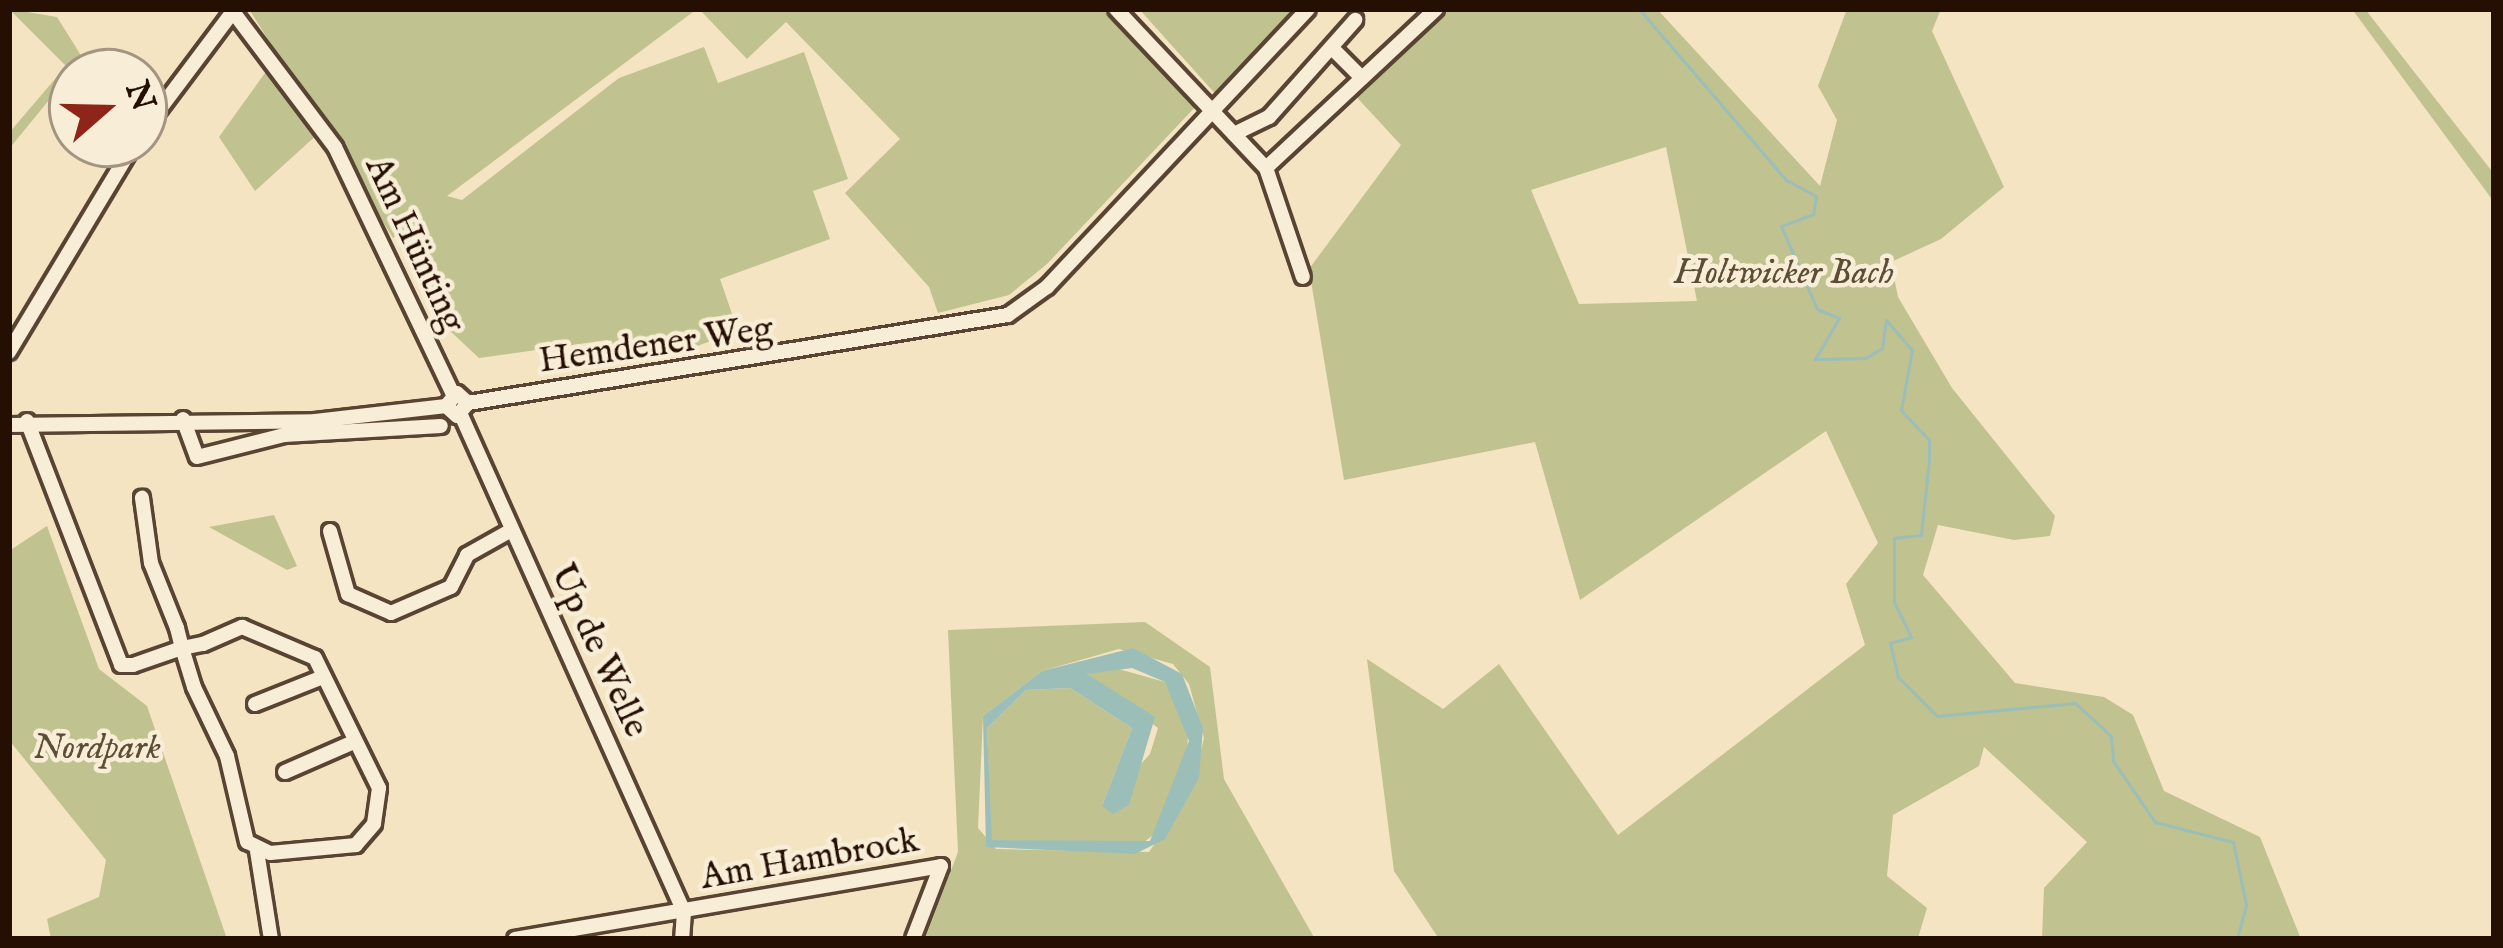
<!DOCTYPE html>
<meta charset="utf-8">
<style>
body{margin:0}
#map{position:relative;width:2503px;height:948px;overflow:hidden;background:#f4e4c2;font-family:"IM FELL English",serif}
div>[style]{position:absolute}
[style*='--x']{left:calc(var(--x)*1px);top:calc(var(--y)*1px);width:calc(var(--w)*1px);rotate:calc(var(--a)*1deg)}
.green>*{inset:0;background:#c0c290}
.water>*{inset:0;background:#9cbeb8}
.stream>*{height:3px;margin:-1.5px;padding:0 1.5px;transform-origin:1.5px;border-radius:1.5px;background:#9cbeb8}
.roads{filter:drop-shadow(3px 0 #594433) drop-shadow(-3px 0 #594433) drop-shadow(0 3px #594433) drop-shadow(0 -3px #594433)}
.minor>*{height:14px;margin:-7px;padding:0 7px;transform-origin:7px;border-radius:7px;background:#f8edd7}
span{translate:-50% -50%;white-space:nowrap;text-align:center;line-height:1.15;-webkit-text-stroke:9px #f8edd7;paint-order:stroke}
.street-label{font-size:36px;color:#250f03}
.park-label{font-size:36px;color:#5b4e34;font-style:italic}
.frame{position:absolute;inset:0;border:12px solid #250f03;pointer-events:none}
.north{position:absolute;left:48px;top:48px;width:120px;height:120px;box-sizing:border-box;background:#f8edd7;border:3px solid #a49482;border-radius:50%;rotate:70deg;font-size:33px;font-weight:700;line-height:48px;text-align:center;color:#250f03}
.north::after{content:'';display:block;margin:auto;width:42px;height:54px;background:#8f2418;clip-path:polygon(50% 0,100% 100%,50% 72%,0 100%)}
</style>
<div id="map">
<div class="green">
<i style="clip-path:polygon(9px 9px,57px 17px,87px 65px,97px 59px,108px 72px,72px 72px,9px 149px,9px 133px,66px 66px)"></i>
<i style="clip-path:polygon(249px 9px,697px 9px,447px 196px,462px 200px,619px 78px,704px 47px,718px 83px,804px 52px,848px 179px,813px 191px,830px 239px,720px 279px,738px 331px,678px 353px,624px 361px,608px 340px,479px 358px,448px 329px,407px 228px,393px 238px)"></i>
<i style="clip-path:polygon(699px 9px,1102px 9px,1197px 105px,1047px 264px,1009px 295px,938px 313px,929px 287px,845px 193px,900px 139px,786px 22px,747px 59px)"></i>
<i style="clip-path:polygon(1139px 9px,1300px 9px,1220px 99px)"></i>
<i style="clip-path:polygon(evenodd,1438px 9px,1657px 9px,1820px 186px,1837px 120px,1818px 86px,1847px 9px,1941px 9px,1932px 31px,2004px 187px,1941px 239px,1891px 262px,1898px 297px,1952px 388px,2055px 516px,2050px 536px,2014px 540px,1938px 525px,1923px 575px,2015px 683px,2104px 697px,2133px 715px,2164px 791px,2260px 837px,2301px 939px,2042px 939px,2044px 888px,2087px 842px,1984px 747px,1979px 766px,1893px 815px,1887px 876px,1927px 908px,1918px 938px,1439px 939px,1394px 871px,1367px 659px,1443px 709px,1499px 664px,1618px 835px,1865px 645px,1846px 584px,1878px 543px,1826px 431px,1580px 600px,1535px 442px,1344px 480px,1309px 269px,1401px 145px,1350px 90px,1438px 9px,1666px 147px,1697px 301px,1579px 304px,1531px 190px,1666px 147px)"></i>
<i style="clip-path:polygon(2352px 9px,2365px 9px,2491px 170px,2494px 202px)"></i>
<i style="clip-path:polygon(270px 66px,320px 132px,255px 191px,219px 137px)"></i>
<i style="clip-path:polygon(274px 515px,297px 566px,287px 570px,209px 527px)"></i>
<i style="clip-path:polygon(47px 526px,99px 669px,147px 706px,227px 939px,51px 939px,47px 919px,99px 897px,106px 860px,9px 740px,9px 551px)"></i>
<i style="clip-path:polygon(evenodd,1145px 622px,1210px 667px,1224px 779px,1315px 939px,925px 939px,958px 852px,948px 630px,1145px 622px,1119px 649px,1173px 664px,1189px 684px,1204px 738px,1191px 791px,1149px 852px,996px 849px,978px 828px,983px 716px,1042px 671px,1119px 649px)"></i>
<i style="clip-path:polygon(1115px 668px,1165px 682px,1188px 730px,1187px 763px,1156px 833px,1140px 845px,991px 840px,987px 728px,1026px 690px,1070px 688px,1132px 728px,1102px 806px,1150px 754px,1158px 728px,1087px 674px)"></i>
</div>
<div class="water">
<i style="clip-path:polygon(evenodd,1133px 648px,1182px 674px,1203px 728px,1199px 778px,1165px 839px,1135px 854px,986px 847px,983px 716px,1042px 671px,1133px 648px,1132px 668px,1165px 682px,1189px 741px,1150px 841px,992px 840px,987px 728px,1026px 690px,1070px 688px,1132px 728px,1102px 806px,1113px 814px,1129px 805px,1155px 717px,1087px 674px,1132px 668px)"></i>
</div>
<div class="stream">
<i style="--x:1639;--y:9;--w:225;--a:49.3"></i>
<i style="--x:1786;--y:180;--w:34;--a:28"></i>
<i style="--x:1816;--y:196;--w:18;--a:99"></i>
<i style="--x:1813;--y:214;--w:34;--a:159"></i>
<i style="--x:1781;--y:226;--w:90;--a:66.6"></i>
<i style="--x:1817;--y:309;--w:24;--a:22"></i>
<i style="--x:1839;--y:318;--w:48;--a:120.3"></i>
<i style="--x:1815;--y:359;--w:51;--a:-1.1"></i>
<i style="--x:1866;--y:358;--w:19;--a:-32"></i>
<i style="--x:1882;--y:348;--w:28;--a:-82"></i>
<i style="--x:1886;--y:320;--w:40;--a:49"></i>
<i style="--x:1912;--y:350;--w:61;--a:100.4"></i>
<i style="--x:1901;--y:410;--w:41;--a:47"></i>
<i style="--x:1929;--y:440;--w:20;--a:90"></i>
<i style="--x:1929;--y:460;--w:75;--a:96.1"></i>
<i style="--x:1921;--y:535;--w:27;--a:174"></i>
<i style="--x:1894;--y:538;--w:64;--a:90"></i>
<i style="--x:1894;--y:602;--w:39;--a:64"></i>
<i style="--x:1911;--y:637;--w:22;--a:164"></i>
<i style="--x:1890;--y:643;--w:35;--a:77"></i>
<i style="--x:1898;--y:677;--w:55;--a:45"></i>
<i style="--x:1937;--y:716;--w:139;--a:-5.4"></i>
<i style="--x:2075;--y:703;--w:49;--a:42.5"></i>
<i style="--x:2111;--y:736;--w:25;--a:85"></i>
<i style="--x:2113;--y:761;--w:74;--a:55.5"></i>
<i style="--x:2155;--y:822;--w:81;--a:14.4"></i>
<i style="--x:2233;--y:842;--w:64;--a:78.3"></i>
<i style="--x:2246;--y:905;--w:35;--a:105"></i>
</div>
<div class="roads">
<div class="minor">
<i style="--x:231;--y:9;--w:173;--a:53"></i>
<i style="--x:335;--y:147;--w:274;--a:64.5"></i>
<i style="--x:1116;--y:9;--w:219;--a:46.7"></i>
<i style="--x:1266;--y:168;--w:115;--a:71.3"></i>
<i style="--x:1335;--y:51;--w:38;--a:45"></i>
<i style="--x:144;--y:130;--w:151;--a:-53.1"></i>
<i style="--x:1234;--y:134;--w:39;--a:-26"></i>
<i style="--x:1269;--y:117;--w:130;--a:-48.4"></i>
<i style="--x:1266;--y:168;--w:233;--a:-43.1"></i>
<i style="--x:9;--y:352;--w:243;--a:-59"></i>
<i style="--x:468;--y:403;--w:15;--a:-138"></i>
<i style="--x:457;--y:393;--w:17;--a:130"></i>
<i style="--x:446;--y:406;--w:15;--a:42"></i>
<i style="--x:457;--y:416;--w:17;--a:-50"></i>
<i style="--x:468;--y:403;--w:547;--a:-9.26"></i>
<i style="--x:1008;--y:315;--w:48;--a:-35.7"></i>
<i style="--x:1047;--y:287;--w:381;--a:-46.8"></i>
<i style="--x:461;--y:415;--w:545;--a:65.83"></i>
<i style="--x:684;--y:912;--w:27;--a:94"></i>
<i style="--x:183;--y:419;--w:40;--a:69.8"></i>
<i style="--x:197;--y:457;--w:90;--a:-14.2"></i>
<i style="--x:284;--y:435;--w:157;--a:-3.3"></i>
<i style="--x:27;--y:421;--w:261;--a:68.9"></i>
<i style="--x:121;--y:665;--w:12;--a:0"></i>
<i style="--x:133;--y:665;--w:52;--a:-19.1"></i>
<i style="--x:182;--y:648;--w:21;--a:-11"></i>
<i style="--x:203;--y:644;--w:43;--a:-23.6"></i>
<i style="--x:242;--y:627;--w:79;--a:23"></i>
<i style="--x:315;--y:658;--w:145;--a:63.8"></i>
<i style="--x:379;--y:788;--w:36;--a:98"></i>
<i style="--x:374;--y:824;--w:28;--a:131"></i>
<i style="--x:356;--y:845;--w:86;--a:174.7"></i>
<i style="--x:270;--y:853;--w:25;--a:-154"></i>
<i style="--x:247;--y:842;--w:88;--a:-103.1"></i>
<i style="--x:227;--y:756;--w:76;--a:-115.6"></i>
<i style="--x:194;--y:687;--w:41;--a:-107.1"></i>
<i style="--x:182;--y:648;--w:21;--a:-104"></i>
<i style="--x:177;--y:628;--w:70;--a:-111.8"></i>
<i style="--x:151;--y:563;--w:66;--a:-97.9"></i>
<i style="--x:9;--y:425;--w:306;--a:-0.7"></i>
<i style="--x:315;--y:421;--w:132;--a:-6.5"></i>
<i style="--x:330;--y:531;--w:66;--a:74.1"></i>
<i style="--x:348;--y:594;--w:47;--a:23.8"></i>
<i style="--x:391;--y:613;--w:65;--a:-23.4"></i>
<i style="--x:451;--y:587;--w:36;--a:-63"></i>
<i style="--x:467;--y:555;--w:47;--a:-29.3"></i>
<i style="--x:255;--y:704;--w:73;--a:-21.7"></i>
<i style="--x:285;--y:772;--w:70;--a:-23.6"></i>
<i style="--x:257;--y:851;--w:89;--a:81"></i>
<i style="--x:515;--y:939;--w:432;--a:-9.7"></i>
<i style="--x:941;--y:866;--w:78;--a:111"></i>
</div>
</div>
<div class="street-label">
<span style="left:414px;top:245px;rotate:65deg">Am Hünting</span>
<span style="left:656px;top:346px;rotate:-8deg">Hemdener Weg</span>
<span style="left:598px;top:651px;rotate:65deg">Up de Welle</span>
<span style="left:810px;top:860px;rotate:-10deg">Am Hambrock</span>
</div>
<div class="park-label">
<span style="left:1784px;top:274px">Holtwicker Bach</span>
<span style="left:97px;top:749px">Nordpark</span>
</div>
<div class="frame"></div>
<div class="north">N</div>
</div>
